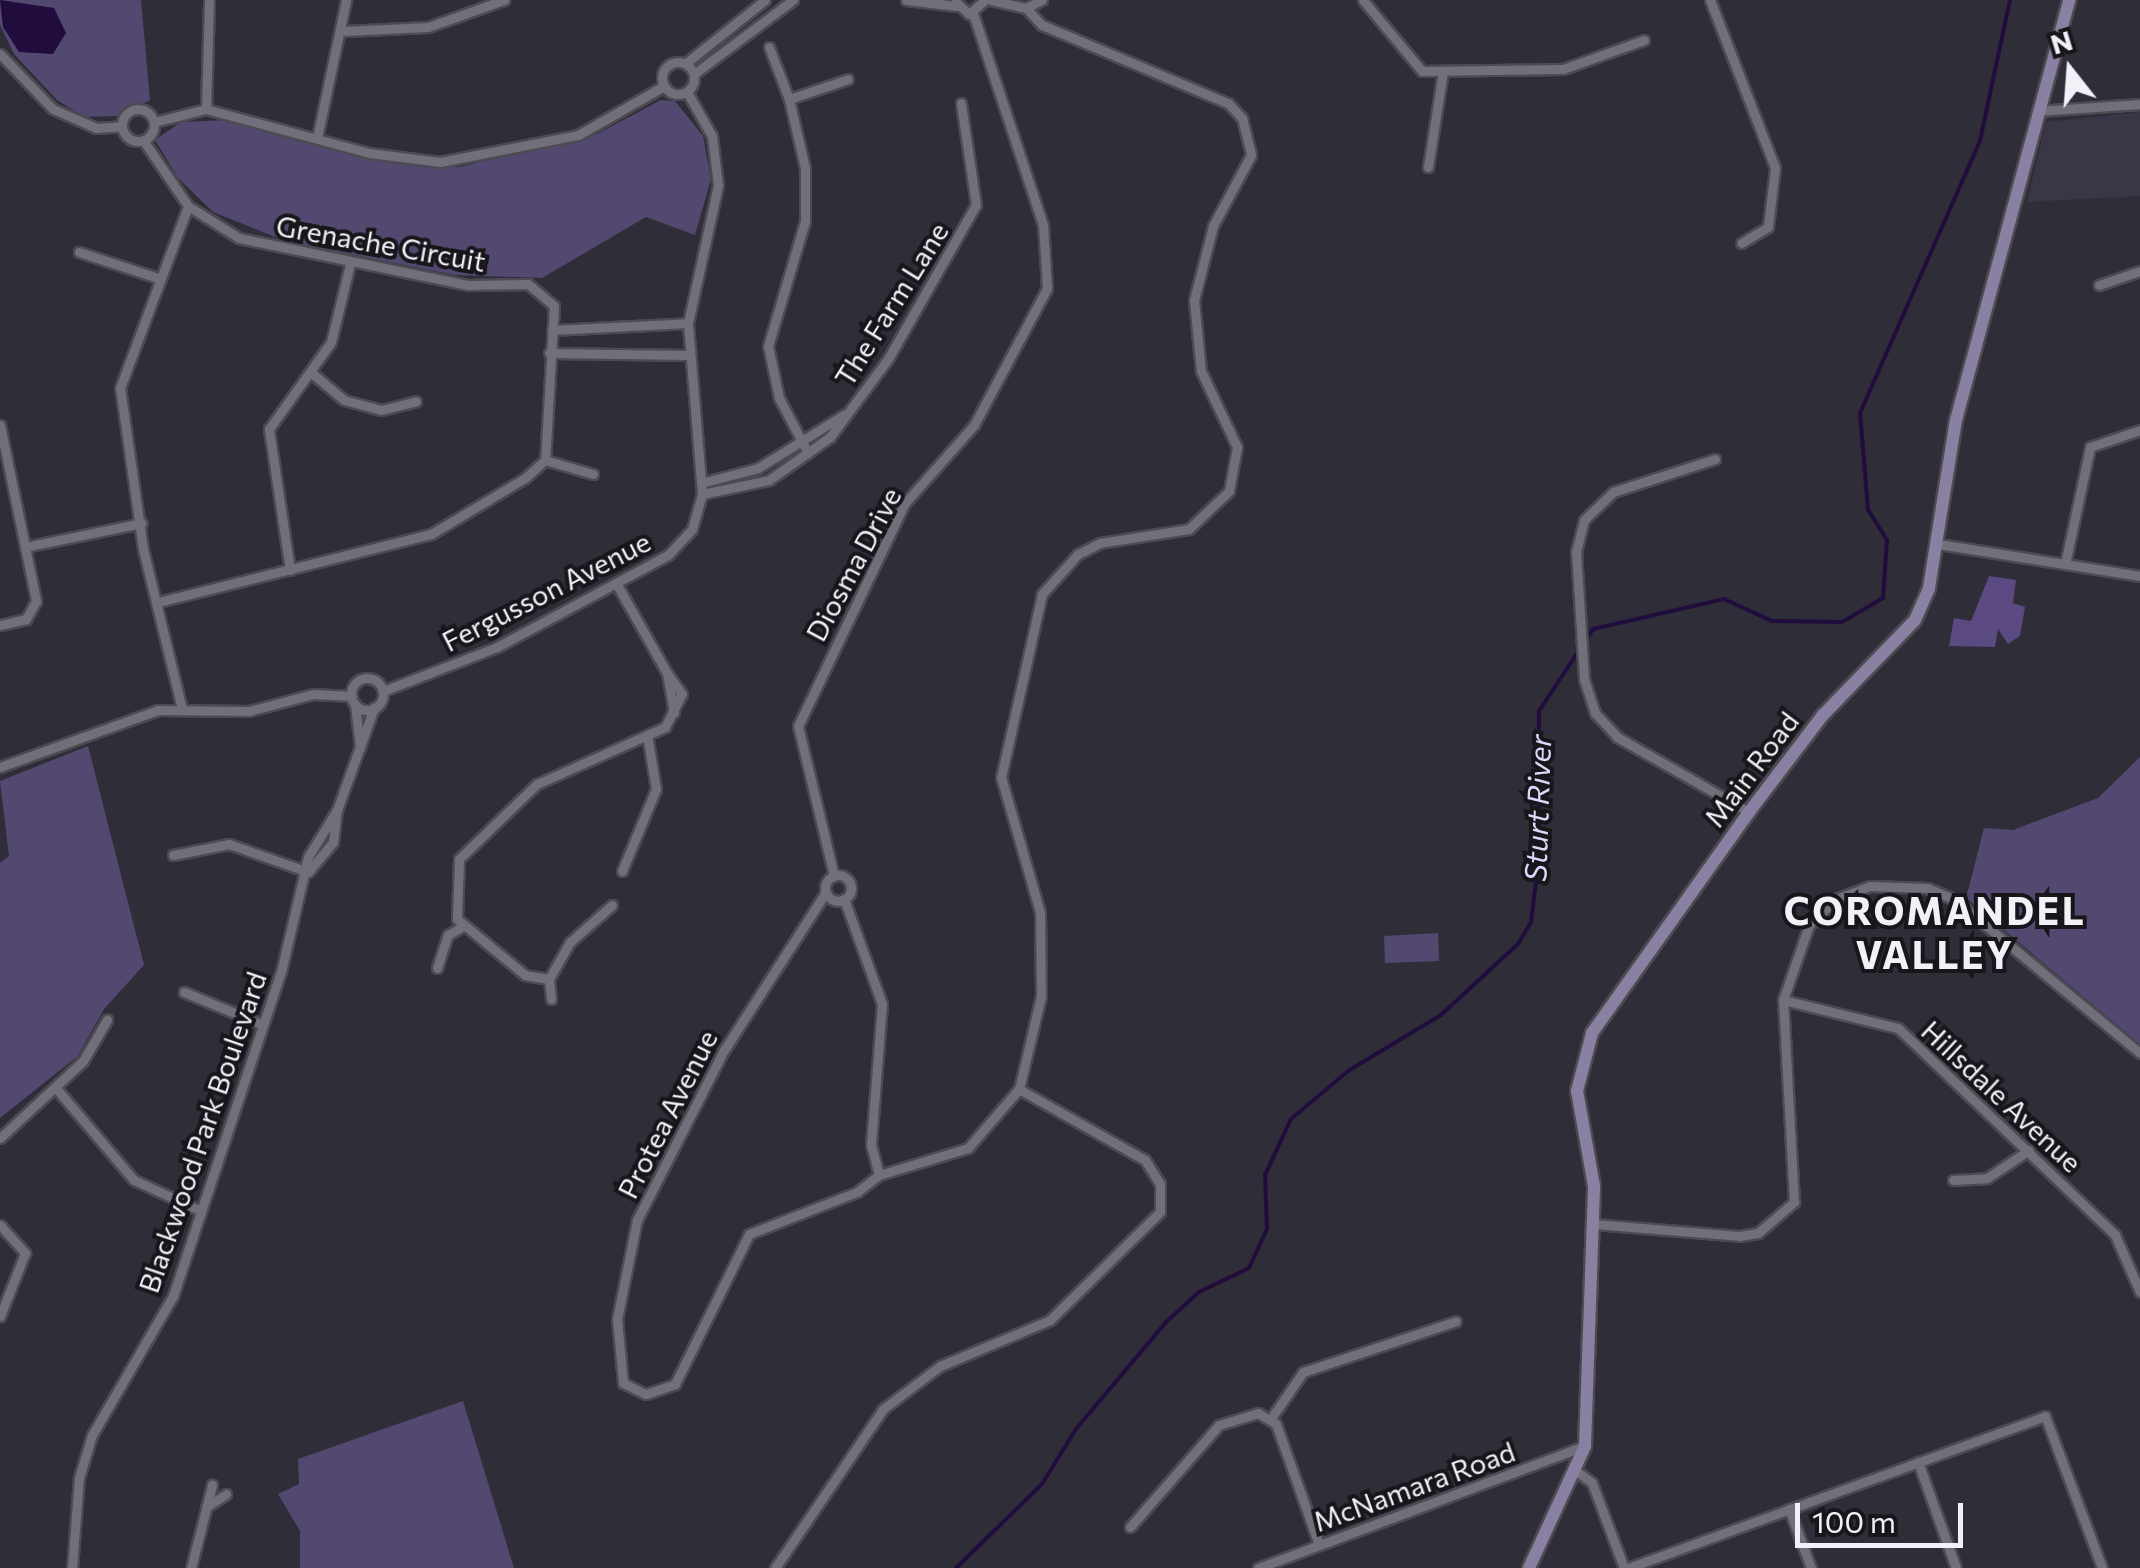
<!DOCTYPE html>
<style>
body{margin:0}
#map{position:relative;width:2140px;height:1568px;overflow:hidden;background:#2f2d37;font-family:Commissioner,sans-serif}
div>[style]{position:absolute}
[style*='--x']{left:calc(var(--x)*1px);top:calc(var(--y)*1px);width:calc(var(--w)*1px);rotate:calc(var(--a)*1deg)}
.built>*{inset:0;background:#3a3646}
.green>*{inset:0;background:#534870}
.water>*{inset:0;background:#200d3e}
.stream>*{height:4px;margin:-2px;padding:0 2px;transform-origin:2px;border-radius:2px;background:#200d3e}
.building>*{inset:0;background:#5b4a81}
.roads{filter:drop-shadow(2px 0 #4c4a52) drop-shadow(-2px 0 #4c4a52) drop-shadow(0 2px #4c4a52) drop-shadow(0 -2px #4c4a52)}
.minor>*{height:9px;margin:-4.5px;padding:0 4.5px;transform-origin:4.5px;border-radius:4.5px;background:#716f7a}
.minor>.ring{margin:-4.5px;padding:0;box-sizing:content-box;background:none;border:9px solid #716f7a;border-radius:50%}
.secondary>*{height:12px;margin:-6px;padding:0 6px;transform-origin:6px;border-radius:6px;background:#8a81a2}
span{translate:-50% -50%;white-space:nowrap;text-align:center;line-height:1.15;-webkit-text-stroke:8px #17161a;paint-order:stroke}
.street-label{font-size:28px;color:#f3f1f8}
.water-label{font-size:30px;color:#dfd7f9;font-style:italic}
.district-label{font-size:38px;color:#f3f1f8;font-weight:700;letter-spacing:2.5px}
.north{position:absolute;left:2020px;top:20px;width:100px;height:100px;-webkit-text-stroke:8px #17161a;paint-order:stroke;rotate:343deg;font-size:28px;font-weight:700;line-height:40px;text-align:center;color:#f3f1f8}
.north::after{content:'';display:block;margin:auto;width:35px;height:45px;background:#f3f1f8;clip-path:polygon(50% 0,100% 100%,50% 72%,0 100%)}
.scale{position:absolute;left:1795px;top:1503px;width:168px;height:45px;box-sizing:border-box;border:5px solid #f3f1f8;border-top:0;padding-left:12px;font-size:30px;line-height:35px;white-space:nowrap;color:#f3f1f8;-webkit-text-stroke:8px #17161a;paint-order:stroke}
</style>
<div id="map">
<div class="built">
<i style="clip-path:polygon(2140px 112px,2140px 196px,2027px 202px,2046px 122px)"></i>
</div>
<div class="green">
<i style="clip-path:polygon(0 0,141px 0,150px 100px,116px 116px,84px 117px,57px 100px,14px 54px,0 25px)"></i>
<i style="clip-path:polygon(661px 100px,675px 101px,703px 136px,711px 179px,695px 235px,646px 217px,542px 278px,454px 275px,285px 241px,213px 212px,178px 178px,155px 140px,181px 122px,228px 120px,388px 162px,459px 167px,597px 134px)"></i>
<i style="clip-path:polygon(88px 746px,144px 965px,104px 1009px,78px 1056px,0 1118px,0 863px,9px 856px,0 781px)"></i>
<i style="clip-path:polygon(2140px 757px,2140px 1044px,1966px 898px,1984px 828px,2013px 830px,2098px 798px)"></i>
<i style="clip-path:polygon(1438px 933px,1439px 961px,1385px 963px,1384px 936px)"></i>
<i style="clip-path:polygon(463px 1401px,514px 1568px,300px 1568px,300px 1531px,278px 1494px,299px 1484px,298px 1459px)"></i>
</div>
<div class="water">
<i style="clip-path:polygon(0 0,54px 8px,66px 33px,53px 54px,19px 52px,3px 27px)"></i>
</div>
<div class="stream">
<i style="--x:956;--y:1568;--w:120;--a:-44.3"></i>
<i style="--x:1042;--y:1484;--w:65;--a:-58.3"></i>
<i style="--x:1076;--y:1429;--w:140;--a:-49.9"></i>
<i style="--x:1166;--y:1322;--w:45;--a:-42.3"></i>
<i style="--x:1199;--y:1292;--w:55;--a:-25.6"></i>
<i style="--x:1249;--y:1268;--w:43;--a:-65.2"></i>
<i style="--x:1267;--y:1229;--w:54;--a:-92.1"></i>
<i style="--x:1265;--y:1175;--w:62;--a:-65.1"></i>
<i style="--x:1291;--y:1119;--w:75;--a:-40.1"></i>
<i style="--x:1348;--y:1071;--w:109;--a:-31.1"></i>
<i style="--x:1441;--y:1015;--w:105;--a:-42.7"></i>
<i style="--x:1518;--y:944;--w:26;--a:-59"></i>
<i style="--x:1531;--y:922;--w:64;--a:-82.9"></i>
<i style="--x:1539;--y:858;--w:147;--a:-90"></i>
<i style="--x:1539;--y:711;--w:98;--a:-56.6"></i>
<i style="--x:1593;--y:629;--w:134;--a:-12.9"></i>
<i style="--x:1724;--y:599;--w:53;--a:24.6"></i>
<i style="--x:1772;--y:621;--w:70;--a:0.8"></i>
<i style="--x:1842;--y:622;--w:48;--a:-30.3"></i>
<i style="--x:1883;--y:598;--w:58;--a:-86.1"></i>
<i style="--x:1887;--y:540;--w:36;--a:-122"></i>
<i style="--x:1868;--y:510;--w:97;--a:-94.7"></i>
<i style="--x:1860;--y:413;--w:297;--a:-66.2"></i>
<i style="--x:1980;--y:141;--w:144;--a:-78"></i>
</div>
<div class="building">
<i style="clip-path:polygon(1989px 576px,2016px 580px,2013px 603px,2025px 607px,2020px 636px,2008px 644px,1998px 629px,1995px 647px,1949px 646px,1954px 618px,1971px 621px)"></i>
</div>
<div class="roads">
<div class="minor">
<i style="--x:906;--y:0;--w:51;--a:6.7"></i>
<i style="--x:991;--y:0;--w:36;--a:13"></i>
<i style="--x:1026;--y:8;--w:23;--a:47"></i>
<i style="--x:1042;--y:25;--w:202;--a:22.8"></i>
<i style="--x:1228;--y:103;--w:21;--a:47"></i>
<i style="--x:1242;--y:118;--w:38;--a:76"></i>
<i style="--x:1251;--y:155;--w:81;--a:118.2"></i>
<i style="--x:1213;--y:226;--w:76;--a:104.4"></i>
<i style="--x:1194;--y:300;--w:71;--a:84.4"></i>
<i style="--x:1201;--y:371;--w:84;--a:64.7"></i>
<i style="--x:1237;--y:447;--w:45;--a:100.3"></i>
<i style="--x:1229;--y:491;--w:55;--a:136.5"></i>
<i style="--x:1189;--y:529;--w:90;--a:171.1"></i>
<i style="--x:1100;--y:543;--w:25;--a:153"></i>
<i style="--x:1078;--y:554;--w:54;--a:132"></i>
<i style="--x:1042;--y:594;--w:188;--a:102.6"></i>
<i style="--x:1001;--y:777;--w:141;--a:73.9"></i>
<i style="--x:1040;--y:912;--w:84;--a:89.3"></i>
<i style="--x:1041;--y:996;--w:96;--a:103.3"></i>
<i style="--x:1363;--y:0;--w:92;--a:50.3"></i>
<i style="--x:1422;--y:71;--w:141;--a:-0.8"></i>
<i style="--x:1563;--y:69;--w:86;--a:-19.7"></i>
<i style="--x:1710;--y:0;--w:180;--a:68.8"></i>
<i style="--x:1775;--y:168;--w:59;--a:96.8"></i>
<i style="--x:1768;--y:227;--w:31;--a:149"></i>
<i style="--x:956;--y:2;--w:18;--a:43"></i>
<i style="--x:969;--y:14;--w:21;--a:-41"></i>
<i style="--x:1026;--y:8;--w:18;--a:-27"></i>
<i style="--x:344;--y:31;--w:84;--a:-2.7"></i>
<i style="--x:428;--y:27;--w:81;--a:-19.6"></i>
<i style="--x:769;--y:47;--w:56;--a:69"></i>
<i style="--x:0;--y:54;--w:76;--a:46.1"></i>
<i style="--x:53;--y:109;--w:47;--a:23.8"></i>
<i style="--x:96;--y:128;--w:26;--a:-4"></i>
<i class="ring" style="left:662px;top:62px;width:23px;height:23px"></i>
<i style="--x:686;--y:63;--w:101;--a:-38.6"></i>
<i style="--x:694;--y:74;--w:124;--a:-36.8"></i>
<i style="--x:206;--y:109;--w:109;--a:-88.4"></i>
<i class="ring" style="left:122px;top:109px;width:23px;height:23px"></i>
<i style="--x:2037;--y:111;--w:103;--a:-3.9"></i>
<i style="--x:154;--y:122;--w:54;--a:-14"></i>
<i style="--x:206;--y:109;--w:169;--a:15.1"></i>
<i style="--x:369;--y:153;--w:72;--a:7.2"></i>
<i style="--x:440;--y:162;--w:141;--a:-11.1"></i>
<i style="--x:578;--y:135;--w:99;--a:-29.7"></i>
<i style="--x:317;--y:138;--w:141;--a:-78.1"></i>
<i style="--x:143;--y:140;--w:80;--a:55.7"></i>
<i style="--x:188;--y:206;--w:60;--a:32.1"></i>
<i style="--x:239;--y:238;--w:234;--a:11.6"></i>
<i style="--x:468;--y:285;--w:60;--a:-1"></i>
<i style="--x:528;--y:284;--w:34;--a:40"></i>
<i style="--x:554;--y:306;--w:154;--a:93.3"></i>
<i style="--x:545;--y:460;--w:27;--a:138"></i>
<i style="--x:525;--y:478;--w:109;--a:149.2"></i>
<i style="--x:431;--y:534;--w:280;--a:166"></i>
<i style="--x:1428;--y:167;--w:97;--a:-81.1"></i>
<i style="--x:79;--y:252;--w:86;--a:18.2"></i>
<i style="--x:2099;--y:285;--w:43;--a:-18.9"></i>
<i style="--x:552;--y:330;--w:136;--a:-2.9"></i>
<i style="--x:549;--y:353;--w:139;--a:0.8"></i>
<i style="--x:313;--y:374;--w:40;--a:40"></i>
<i style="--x:344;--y:400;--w:38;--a:15"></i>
<i style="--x:381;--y:410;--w:36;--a:-14"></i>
<i style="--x:0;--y:425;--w:180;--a:78.4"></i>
<i style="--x:36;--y:601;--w:21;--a:119"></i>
<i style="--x:26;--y:619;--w:27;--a:167"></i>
<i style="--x:808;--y:453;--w:62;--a:-117.8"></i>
<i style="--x:779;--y:398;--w:53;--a:-101.9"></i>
<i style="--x:768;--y:346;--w:130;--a:-73.5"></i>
<i style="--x:805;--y:221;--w:53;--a:-90"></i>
<i style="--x:805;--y:168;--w:71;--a:-103.1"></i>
<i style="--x:789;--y:99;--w:62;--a:-18.7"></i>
<i style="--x:1715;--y:459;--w:107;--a:162.1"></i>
<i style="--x:1613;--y:492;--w:40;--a:136"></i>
<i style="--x:1584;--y:520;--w:32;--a:104"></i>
<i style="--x:1576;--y:551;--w:128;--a:86.4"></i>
<i style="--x:1584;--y:679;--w:36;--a:72"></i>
<i style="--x:1595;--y:713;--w:33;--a:47"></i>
<i style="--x:1617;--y:737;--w:152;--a:29.6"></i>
<i style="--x:545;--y:460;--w:50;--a:16.3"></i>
<i style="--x:701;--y:483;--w:59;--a:-14.7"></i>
<i style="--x:758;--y:468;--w:102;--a:-31.8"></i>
<i style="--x:702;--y:494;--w:68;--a:-11.8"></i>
<i style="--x:769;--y:480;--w:75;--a:-35.2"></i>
<i style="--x:830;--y:437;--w:97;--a:-53.4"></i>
<i style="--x:888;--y:359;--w:177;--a:-60.3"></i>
<i style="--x:976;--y:205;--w:103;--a:-98.4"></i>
<i style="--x:1938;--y:544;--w:205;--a:9"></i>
<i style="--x:25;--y:547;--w:119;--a:-11.6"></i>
<i style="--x:2065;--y:564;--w:120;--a:-77.9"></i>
<i style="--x:2090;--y:447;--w:53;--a:-18.8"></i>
<i style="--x:290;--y:570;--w:143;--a:-98.5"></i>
<i style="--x:269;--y:429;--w:107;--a:-54.5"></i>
<i style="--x:331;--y:342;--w:80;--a:-76.3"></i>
<i style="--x:616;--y:583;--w:103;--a:60.5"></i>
<i style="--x:667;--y:673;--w:40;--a:80"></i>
<i class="ring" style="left:351px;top:678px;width:23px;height:23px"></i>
<i style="--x:383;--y:691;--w:122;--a:-21.1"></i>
<i style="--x:497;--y:647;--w:194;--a:-28.3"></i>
<i style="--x:668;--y:555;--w:35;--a:-47"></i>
<i style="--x:692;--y:529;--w:36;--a:-74"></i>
<i style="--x:702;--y:494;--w:172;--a:-94.7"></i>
<i style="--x:688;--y:323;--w:141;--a:-77.7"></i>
<i style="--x:718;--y:185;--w:49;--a:-97"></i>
<i style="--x:712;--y:136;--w:51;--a:-119.6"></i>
<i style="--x:355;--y:704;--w:44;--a:83.5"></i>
<i style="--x:182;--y:709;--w:165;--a:-103.7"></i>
<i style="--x:143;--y:549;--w:163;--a:-98.1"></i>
<i style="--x:120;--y:388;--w:194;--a:-69.5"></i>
<i style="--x:0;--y:767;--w:168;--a:-19.8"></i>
<i style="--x:158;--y:710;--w:91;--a:0.6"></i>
<i style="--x:249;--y:711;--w:66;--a:-14.9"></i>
<i style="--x:313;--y:694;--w:39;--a:3"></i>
<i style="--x:173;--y:855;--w:57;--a:-11.1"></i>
<i style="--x:229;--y:844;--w:84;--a:19.5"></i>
<i style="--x:622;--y:871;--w:89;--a:-67.5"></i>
<i style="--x:656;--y:789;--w:50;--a:-99.3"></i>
<i style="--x:308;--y:872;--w:39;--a:-50"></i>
<i style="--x:333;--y:842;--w:32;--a:-83"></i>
<i class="ring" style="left:825px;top:875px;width:17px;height:17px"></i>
<i style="--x:834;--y:876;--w:154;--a:-103.5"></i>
<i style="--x:798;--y:726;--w:247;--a:-64.4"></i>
<i style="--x:905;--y:503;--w:104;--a:-48.5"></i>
<i style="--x:974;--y:425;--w:155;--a:-61.9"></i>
<i style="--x:1047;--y:288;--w:63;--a:-93.6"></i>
<i style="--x:1043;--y:225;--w:223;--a:-108.3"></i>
<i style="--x:826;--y:892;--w:188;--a:122.8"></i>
<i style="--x:724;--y:1050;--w:191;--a:117.1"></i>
<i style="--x:637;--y:1220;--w:101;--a:101.4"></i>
<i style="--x:617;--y:1319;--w:64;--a:84.6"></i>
<i style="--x:623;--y:1383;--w:25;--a:26"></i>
<i style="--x:646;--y:1394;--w:31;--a:-19"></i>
<i style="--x:675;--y:1384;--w:167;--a:-63.7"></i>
<i style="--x:749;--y:1234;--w:116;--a:-21.3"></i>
<i style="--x:857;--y:1192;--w:28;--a:-38"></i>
<i style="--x:879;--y:1175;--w:93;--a:-16.9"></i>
<i style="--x:968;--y:1148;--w:78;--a:-49.2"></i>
<i style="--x:844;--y:899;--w:112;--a:70.1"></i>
<i style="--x:882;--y:1004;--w:141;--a:94.5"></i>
<i style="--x:871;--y:1145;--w:31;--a:75"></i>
<i style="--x:612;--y:905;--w:56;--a:138.6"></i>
<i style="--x:570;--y:942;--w:43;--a:119.6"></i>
<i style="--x:549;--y:979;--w:24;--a:-171"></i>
<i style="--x:525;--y:975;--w:88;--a:-140.5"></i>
<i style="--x:457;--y:919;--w:60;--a:-88.1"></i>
<i style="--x:459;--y:859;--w:108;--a:-43.9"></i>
<i style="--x:537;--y:784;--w:140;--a:-24"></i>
<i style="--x:665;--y:727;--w:37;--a:-63"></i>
<i style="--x:682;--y:694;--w:26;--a:-126"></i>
<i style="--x:437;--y:968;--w:35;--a:-72"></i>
<i style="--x:448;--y:935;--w:17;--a:-31"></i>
<i style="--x:549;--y:979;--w:20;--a:84"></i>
<i style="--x:184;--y:992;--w:83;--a:22.6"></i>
<i style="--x:1783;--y:1000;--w:118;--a:13.7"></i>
<i style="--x:1898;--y:1028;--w:300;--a:43.6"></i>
<i style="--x:2115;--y:1235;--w:62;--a:66.3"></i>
<i style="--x:55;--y:1087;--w:122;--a:49.7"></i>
<i style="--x:134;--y:1180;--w:74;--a:24.8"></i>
<i style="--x:0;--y:1138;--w:113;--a:-42.9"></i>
<i style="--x:83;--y:1061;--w:48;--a:-59.7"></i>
<i style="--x:1953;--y:1180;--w:34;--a:-3"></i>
<i style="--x:1987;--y:1178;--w:50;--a:-33.7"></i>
<i style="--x:1594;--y:1224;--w:145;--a:4.7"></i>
<i style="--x:1739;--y:1236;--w:19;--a:-9"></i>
<i style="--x:1758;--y:1233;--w:48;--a:-40.7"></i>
<i style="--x:1794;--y:1202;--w:202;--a:-93.1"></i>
<i style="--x:1783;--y:1000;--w:79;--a:-70.9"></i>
<i style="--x:1809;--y:925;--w:37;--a:-44"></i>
<i style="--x:1836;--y:899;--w:36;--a:-21"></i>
<i style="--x:1870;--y:886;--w:57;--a:2"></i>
<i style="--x:1927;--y:888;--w:30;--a:23"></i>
<i style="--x:1955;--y:900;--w:240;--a:39.6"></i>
<i style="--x:0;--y:1225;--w:38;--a:48"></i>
<i style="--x:25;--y:1253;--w:68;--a:111.6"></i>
<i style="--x:1272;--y:1417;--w:55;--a:-55.4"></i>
<i style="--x:1303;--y:1372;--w:161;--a:-18.4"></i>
<i style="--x:1918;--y:1462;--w:113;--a:70.3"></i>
<i style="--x:1575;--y:1470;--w:21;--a:37"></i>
<i style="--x:1592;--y:1483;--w:91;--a:69.4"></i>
<i style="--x:206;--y:1507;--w:24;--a:-33"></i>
<i style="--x:1789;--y:1509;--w:63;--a:69.6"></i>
<i style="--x:1130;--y:1527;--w:135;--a:-48.9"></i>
<i style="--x:1219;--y:1425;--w:41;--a:-17.1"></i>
<i style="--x:1258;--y:1413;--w:21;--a:31"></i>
<i style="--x:1276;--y:1424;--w:128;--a:70.4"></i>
<i style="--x:72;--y:1568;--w:90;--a:-85.6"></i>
<i style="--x:79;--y:1478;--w:45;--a:-73.2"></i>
<i style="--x:92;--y:1435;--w:161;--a:-59.8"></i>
<i style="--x:173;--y:1296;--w:342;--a:-71.6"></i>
<i style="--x:281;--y:972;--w:118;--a:-76.8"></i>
<i style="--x:308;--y:857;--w:55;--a:-58.3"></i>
<i style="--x:337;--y:810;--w:109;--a:-70.1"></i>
<i style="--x:191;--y:1568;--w:86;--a:-75.8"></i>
<i style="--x:775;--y:1568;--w:192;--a:-55.8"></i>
<i style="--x:883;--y:1409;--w:71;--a:-37"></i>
<i style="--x:940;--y:1366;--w:119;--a:-22.7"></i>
<i style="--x:1050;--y:1320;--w:154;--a:-44.5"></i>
<i style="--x:1160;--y:1212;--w:28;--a:-90"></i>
<i style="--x:1160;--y:1184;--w:28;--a:-122"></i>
<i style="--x:1145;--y:1160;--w:145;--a:-150.6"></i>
<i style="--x:1258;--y:1568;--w:349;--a:-20.5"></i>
<i style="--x:1628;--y:1568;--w:444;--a:-20"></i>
<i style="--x:2045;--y:1416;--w:162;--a:69.4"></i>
</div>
<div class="secondary">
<i style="--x:1529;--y:1568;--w:134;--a:-65.3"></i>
<i style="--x:1585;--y:1446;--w:260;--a:-88"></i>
<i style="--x:1594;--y:1186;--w:97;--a:-100.1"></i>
<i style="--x:1577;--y:1091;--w:60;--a:-75.5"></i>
<i style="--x:1592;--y:1033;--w:271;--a:-54.6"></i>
<i style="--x:1749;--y:812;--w:122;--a:-52.7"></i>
<i style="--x:1823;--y:715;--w:132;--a:-45.9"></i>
<i style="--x:1915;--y:620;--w:35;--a:-66"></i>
<i style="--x:1929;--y:588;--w:170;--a:-80.9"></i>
<i style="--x:1956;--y:420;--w:435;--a:-74.9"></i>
</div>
</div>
<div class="street-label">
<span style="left:381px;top:243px;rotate:10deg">Grenache Circuit</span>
<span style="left:891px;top:304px;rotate:-58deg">The Farm Lane</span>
<span style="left:853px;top:564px;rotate:-62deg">Diosma Drive</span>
<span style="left:546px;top:591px;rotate:-27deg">Fergusson Avenue</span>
<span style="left:1751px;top:769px;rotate:-53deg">Main Road</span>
<span style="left:2002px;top:1096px;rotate:43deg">Hillsdale Avenue</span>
<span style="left:667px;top:1114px;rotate:-63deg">Protea Avenue</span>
<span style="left:202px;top:1132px;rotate:-71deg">Blackwood Park Boulevard</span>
<span style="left:1414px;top:1486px;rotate:-20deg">McNamara Road</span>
</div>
<div class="water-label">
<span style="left:1537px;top:808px;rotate:-88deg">Sturt River</span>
</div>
<div class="district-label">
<span style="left:1935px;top:932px">COROMANDEL<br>VALLEY</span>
</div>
<div class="north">N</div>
<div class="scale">100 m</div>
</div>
